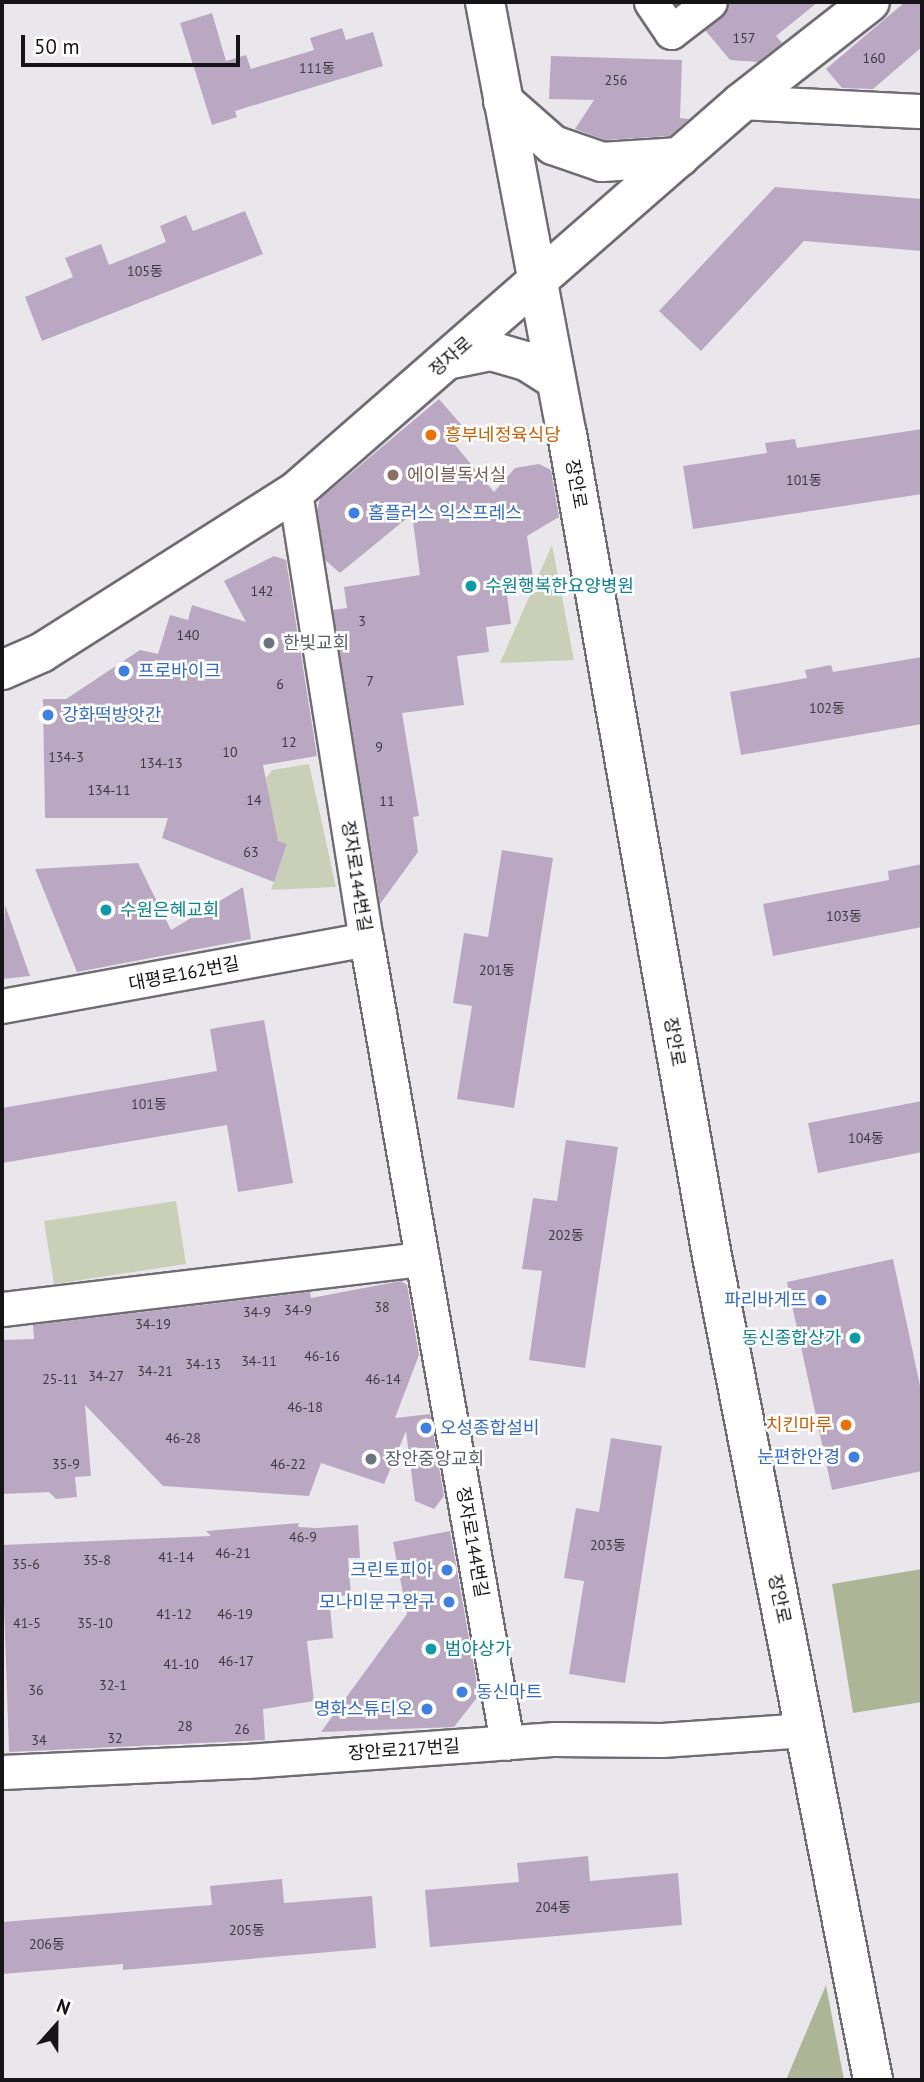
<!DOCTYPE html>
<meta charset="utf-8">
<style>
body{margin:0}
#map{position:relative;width:924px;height:2082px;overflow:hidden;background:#eae7ec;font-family:"PT Sans","Noto Sans KR",sans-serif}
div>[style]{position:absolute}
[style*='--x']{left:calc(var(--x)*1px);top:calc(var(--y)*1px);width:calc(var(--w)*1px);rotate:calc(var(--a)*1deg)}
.green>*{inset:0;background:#cad0b8}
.forest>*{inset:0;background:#adb597}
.building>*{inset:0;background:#baa8c2}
.roads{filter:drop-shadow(2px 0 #706d72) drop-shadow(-2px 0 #706d72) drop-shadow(0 2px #706d72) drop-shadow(0 -2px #706d72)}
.minor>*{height:33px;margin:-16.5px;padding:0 16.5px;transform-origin:16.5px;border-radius:16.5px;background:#fff}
.tertiary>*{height:38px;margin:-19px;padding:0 19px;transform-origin:19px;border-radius:19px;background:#fff}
.secondary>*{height:38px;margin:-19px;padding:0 19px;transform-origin:19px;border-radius:19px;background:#fff}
.dots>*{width:19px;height:19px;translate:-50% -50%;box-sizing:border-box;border:4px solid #fff;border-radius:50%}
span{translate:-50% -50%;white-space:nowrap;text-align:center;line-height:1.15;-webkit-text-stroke:5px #fff;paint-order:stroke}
.number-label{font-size:14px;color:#3e3941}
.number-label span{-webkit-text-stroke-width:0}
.street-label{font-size:18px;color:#151416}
.food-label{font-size:18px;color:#c56008}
.left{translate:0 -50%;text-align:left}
.right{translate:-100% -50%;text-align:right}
.education-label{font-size:18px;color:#785e54}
.shop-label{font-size:18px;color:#366cbe}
.culture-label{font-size:18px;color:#0d838f}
.worship-label{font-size:18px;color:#5b616d}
.frame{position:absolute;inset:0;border:4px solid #151416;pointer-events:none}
.north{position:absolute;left:21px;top:1991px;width:70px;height:70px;-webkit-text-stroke:5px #fff;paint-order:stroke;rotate:21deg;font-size:19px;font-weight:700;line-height:28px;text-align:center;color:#151416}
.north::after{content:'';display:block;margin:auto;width:24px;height:32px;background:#151416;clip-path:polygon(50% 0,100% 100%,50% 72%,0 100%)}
.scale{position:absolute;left:21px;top:35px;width:219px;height:32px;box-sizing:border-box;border:4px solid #151416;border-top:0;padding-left:9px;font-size:21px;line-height:24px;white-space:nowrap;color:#151416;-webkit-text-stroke:5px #fff;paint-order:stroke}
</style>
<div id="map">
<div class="green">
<i style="clip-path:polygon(552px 545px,574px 660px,500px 663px)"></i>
<i style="clip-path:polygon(309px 764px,336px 887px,271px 890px,287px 845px,275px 840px,266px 778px,272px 770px)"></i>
<i style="clip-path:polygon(176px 1201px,186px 1264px,54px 1284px,44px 1221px)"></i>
</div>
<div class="forest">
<i style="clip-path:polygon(922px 1569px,922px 1702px,853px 1713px,832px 1584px)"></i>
<i style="clip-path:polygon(826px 1985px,844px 2080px,786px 2080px)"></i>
</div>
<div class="building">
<i style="clip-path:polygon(729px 2px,818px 2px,776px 36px,782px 43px,758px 62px,730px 60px,705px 30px,722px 17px)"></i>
<i style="clip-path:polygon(905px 2px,922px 2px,922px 47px,873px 89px,842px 88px,826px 69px)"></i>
<i style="clip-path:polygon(212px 13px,226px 61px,246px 55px,251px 69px,314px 50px,310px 38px,342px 28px,346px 40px,373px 32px,383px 66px,235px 111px,237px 117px,212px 125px,180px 23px)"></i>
<i style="clip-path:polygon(551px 56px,682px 60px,680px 118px,689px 119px,670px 136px,605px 140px,575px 129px,594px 100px,549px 99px)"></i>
<i style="clip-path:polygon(775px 187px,922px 199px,922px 251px,804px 241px,701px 351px,659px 311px)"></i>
<i style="clip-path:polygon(245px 211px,263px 254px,42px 341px,25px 297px,73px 277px,65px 258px,101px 244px,109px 265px,166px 242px,160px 226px,186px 215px,193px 231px)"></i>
<i style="clip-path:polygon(439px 399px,465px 429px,451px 440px,494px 492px,515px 468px,539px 464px,551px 470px,559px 517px,527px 536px,534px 584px,506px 588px,511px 624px,486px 627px,489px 652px,457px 656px,464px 705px,402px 713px,419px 816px,413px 817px,418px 852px,380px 904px,333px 610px,347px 608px,344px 587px,420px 575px,412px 514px,340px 573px,325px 560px,317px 510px,320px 499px)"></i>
<i style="clip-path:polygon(922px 429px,922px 494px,693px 529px,683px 466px,767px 453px,765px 443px,795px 439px,797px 448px)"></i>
<i style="clip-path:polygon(274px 556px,286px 560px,317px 756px,263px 765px,278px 841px,287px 844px,274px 882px,162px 838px,168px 818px,45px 818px,43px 699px,66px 699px,140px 650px,158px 654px,170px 615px,188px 620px,192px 605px,246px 622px,224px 581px)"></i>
<i style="clip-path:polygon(922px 657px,922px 724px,741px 755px,730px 692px,807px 678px,805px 670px,831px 665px,833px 672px)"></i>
<i style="clip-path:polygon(502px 850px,553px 858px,514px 1108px,457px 1099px,472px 1006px,453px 1003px,464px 933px,488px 937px)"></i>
<i style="clip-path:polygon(138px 863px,171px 930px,243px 887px,251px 939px,77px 972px,35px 869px)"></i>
<i style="clip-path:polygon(922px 864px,922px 927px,773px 956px,763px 904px,889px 880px,888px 871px)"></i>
<i style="clip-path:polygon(5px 905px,30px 976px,2px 979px)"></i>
<i style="clip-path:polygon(264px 1020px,293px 1183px,238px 1192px,227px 1125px,2px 1163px,2px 1108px,217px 1071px,210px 1029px)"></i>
<i style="clip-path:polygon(922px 1101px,922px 1152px,818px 1173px,808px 1123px)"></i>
<i style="clip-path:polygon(566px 1140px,618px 1147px,585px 1368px,529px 1360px,542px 1271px,522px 1269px,533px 1198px,557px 1201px)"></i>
<i style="clip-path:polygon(893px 1259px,922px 1395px,922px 1471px,832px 1490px,787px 1282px)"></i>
<i style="clip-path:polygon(401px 1281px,407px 1285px,419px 1355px,395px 1418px,430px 1414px,444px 1496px,434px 1509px,415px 1501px,406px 1431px,384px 1484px,321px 1463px,309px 1496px,163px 1486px,85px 1405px,91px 1476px,75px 1477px,77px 1497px,56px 1499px,49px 1492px,2px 1494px,2px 1340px,34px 1339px,33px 1325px,310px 1292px,311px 1298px)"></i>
<i style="clip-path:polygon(611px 1438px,662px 1446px,625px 1683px,569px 1674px,584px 1581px,564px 1578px,576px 1508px,599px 1512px)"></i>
<i style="clip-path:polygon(299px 1523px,298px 1527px,317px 1528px,358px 1525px,360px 1558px,348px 1558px,351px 1595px,329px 1597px,333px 1638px,307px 1641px,314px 1701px,263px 1709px,265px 1740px,9px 1752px,2px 1545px,211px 1536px,206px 1531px)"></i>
<i style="clip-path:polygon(450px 1531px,479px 1695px,454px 1727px,321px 1732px,407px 1614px,393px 1542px)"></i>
<i style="clip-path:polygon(588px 1856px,590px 1881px,678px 1873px,682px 1925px,430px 1947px,425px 1890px,519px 1882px,517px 1863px)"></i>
<i style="clip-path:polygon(282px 1879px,284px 1903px,372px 1896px,376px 1948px,123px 1970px,123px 1964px,2px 1974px,2px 1922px,212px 1905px,210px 1886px)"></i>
</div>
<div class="roads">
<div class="minor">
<i style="--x:651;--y:2;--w:36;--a:56"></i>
<i style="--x:671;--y:32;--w:49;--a:-37.6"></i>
<i style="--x:742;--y:102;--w:180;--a:2.9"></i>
<i style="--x:295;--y:492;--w:453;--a:81"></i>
<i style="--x:366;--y:939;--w:816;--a:80.05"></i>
<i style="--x:2;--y:1006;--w:370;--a:-10.4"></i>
<i style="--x:2;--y:1309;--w:423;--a:-6.8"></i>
<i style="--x:2;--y:1772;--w:245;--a:-2.6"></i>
<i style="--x:247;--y:1761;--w:309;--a:-4.1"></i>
<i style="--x:555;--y:1739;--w:107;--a:0.5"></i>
<i style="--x:662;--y:1740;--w:144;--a:-4"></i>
</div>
<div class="tertiary">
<i style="--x:503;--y:101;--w:67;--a:41.3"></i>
<i style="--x:553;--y:145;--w:52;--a:19.1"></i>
<i style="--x:602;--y:162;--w:78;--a:-3.7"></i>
<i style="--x:447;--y:360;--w:45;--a:-11.6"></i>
<i style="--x:491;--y:351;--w:36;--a:16"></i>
<i style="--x:526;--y:361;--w:34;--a:32"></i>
<i style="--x:2;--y:670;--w:43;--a:-23.6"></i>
<i style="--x:41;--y:653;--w:301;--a:-32.4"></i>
<i style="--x:295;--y:492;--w:593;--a:-41.1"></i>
<i style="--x:742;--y:102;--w:162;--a:-38"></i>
</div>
<div class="secondary">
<i style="--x:485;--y:2;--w:440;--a:79.3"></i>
<i style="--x:567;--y:434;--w:835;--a:80"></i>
<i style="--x:712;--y:1256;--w:840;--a:78.94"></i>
</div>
</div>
<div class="dots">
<i style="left:431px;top:435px;background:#e8710a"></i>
<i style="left:393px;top:475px;background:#8d6e63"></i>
<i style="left:354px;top:513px;background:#3f7fe0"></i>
<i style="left:471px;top:586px;background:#0f9aa8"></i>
<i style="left:269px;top:643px;background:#6b7280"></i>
<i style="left:124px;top:671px;background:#3f7fe0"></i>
<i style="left:48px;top:715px;background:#3f7fe0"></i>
<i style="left:106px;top:910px;background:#0f9aa8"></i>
<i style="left:821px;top:1300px;background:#3f7fe0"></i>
<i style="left:855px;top:1338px;background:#0f9aa8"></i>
<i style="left:846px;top:1425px;background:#e8710a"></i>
<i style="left:426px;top:1428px;background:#3f7fe0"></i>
<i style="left:854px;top:1457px;background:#3f7fe0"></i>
<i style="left:371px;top:1459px;background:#6b7280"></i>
<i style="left:447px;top:1570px;background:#3f7fe0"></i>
<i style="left:449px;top:1602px;background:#3f7fe0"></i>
<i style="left:431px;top:1649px;background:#0f9aa8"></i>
<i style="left:462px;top:1692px;background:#3f7fe0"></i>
<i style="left:427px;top:1709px;background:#3f7fe0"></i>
</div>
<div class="number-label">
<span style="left:744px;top:38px">157</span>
<span style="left:874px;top:58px">160</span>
<span style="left:317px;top:68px">111동</span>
<span style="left:616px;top:80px">256</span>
<span style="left:145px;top:271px">105동</span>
<span style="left:804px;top:480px">101동</span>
<span style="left:262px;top:591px">142</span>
<span style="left:362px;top:621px">3</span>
<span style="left:188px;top:635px">140</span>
<span style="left:370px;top:681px">7</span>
<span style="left:280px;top:684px">6</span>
<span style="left:827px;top:708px">102동</span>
<span style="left:289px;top:742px">12</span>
<span style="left:379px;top:747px">9</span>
<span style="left:230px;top:752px">10</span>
<span style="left:66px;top:757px">134-3</span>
<span style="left:161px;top:763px">134-13</span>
<span style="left:109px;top:790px">134-11</span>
<span style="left:254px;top:800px">14</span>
<span style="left:387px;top:801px">11</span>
<span style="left:251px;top:852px">63</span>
<span style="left:844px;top:916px">103동</span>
<span style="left:497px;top:970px">201동</span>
<span style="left:149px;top:1104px">101동</span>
<span style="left:866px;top:1138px">104동</span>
<span style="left:566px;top:1235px">202동</span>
<span style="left:382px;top:1307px">38</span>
<span style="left:298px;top:1310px">34-9</span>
<span style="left:257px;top:1312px">34-9</span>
<span style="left:153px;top:1324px">34-19</span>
<span style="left:322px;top:1356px">46-16</span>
<span style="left:259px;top:1361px">34-11</span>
<span style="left:203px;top:1364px">34-13</span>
<span style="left:155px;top:1371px">34-21</span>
<span style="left:106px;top:1376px">34-27</span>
<span style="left:60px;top:1379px">25-11</span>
<span style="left:383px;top:1379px">46-14</span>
<span style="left:305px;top:1407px">46-18</span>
<span style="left:183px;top:1438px">46-28</span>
<span style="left:66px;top:1464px">35-9</span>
<span style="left:288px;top:1464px">46-22</span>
<span style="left:303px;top:1537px">46-9</span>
<span style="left:608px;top:1545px">203동</span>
<span style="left:233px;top:1553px">46-21</span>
<span style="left:176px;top:1557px">41-14</span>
<span style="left:97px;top:1560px">35-8</span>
<span style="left:26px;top:1564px">35-6</span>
<span style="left:174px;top:1614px">41-12</span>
<span style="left:235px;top:1614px">46-19</span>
<span style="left:27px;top:1623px">41-5</span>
<span style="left:95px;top:1623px">35-10</span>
<span style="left:236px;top:1661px">46-17</span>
<span style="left:181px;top:1664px">41-10</span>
<span style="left:113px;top:1685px">32-1</span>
<span style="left:36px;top:1690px">36</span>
<span style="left:185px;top:1726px">28</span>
<span style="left:242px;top:1729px">26</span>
<span style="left:115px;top:1738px">32</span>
<span style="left:39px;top:1740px">34</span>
<span style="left:553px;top:1907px">204동</span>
<span style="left:247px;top:1930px">205동</span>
<span style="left:47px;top:1944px">206동</span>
</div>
<div class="street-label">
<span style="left:451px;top:357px;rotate:-41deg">정자로</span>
<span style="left:576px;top:484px;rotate:80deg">장안로</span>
<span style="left:356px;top:876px;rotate:81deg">정자로144번길</span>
<span style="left:184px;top:974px;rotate:-11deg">대평로162번길</span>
<span style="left:674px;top:1042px;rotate:80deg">장안로</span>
<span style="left:472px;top:1542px;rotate:80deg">정자로144번길</span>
<span style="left:779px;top:1599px;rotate:78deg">장안로</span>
<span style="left:404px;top:1750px;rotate:-4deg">장안로217번길</span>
</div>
<div class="food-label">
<span class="left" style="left:445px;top:435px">흥부네정육식당</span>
<span class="right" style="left:832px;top:1425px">치킨마루</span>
</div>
<div class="education-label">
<span class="left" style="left:407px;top:475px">에이블독서실</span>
</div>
<div class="shop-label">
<span class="left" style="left:368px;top:513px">홈플러스 익스프레스</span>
<span class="left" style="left:138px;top:671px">프로바이크</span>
<span class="left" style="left:62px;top:715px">강화떡방앗간</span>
<span class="right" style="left:807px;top:1300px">파리바게뜨</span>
<span class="left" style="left:440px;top:1428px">오성종합설비</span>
<span class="right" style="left:840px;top:1457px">눈편한안경</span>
<span class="right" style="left:433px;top:1570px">크린토피아</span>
<span class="right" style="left:435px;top:1602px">모나미문구완구</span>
<span class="left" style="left:476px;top:1692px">동신마트</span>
<span class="right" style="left:413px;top:1709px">명화스튜디오</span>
</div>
<div class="culture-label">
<span class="left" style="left:485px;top:586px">수원행복한요양병원</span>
<span class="left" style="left:120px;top:910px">수원은혜교회</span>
<span class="right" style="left:841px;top:1338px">동신종합상가</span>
<span class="left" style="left:445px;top:1649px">범야상가</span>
</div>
<div class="worship-label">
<span class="left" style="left:283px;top:643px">한빛교회</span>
<span class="left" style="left:385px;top:1459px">장안중앙교회</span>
</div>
<div class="frame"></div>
<div class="north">N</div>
<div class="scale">50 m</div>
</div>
